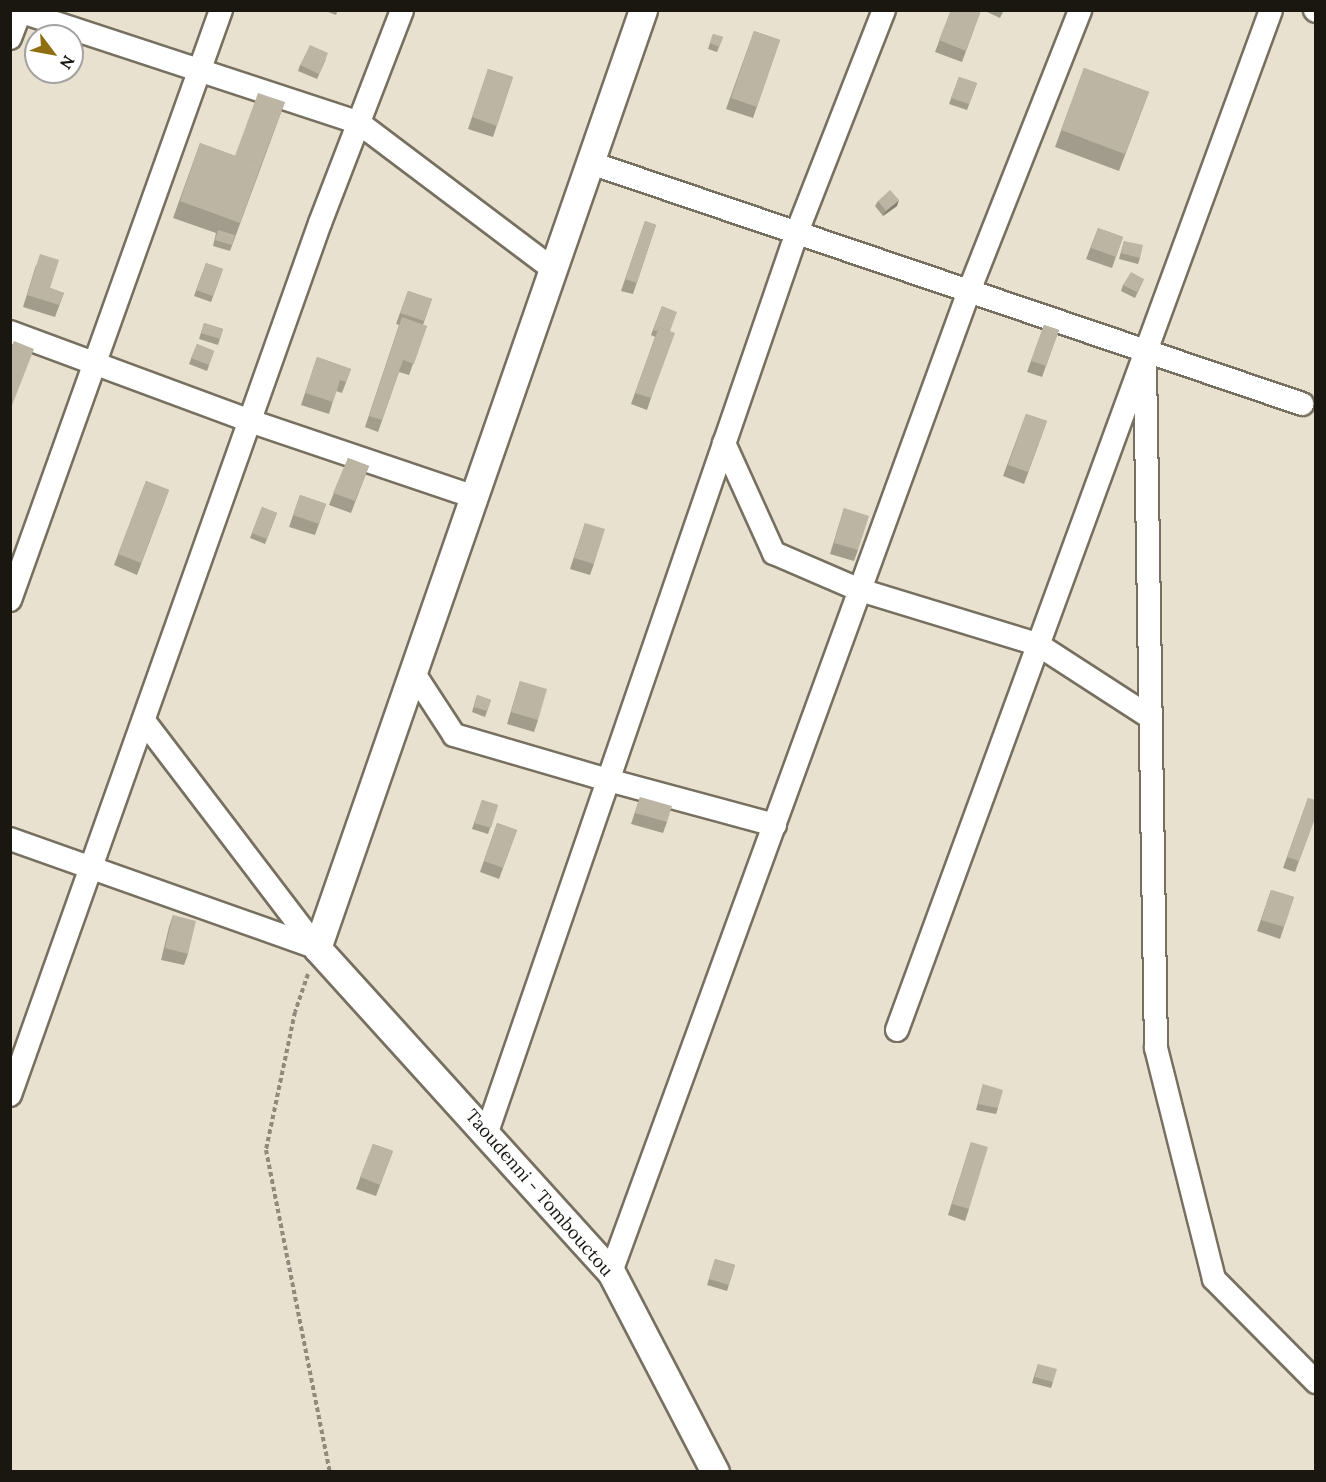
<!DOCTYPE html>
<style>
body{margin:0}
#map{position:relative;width:1326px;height:1482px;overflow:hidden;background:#e9e1cf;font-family:Lora,serif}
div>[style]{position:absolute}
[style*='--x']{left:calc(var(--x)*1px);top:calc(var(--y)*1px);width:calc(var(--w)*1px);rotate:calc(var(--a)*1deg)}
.path>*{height:4px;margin-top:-2px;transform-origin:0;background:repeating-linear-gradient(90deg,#908a7d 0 4.5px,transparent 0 7.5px)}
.roads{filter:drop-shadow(2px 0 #777060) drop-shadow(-2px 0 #777060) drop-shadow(0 2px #777060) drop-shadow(0 -2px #777060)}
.minor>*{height:22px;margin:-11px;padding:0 11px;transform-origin:11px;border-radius:11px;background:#fff}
.tertiary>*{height:27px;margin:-13.5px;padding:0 13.5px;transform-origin:13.5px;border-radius:13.5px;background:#fff}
.wall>*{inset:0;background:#a29c8c}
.shaded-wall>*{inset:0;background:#847f72}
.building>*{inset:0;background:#bcb5a3}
span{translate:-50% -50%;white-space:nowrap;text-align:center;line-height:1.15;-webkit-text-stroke:6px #fff;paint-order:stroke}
.street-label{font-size:18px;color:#1a1711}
.frame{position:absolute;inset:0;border:12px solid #1a1711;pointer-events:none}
.north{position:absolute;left:24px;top:24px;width:60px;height:60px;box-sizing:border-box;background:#fff;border:2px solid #a3a2a0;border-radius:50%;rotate:122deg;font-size:16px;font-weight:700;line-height:24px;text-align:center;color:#1a1711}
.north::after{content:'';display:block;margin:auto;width:21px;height:27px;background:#8f6e12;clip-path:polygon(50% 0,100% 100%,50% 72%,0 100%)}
</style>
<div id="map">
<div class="path">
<i style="--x:308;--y:974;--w:40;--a:108.9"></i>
<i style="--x:295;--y:1012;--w:141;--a:101.9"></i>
<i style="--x:266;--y:1150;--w:328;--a:78.8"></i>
</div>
<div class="roads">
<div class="minor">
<i style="--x:16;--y:10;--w:361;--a:18.2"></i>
<i style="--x:359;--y:123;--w:244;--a:37"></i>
<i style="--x:1315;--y:10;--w:1;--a:45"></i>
<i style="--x:10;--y:38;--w:30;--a:-69"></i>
<i style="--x:591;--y:163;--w:751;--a:18.72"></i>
<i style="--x:10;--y:332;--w:256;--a:20.3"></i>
<i style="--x:250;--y:421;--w:237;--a:18.7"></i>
<i style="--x:1145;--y:364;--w:684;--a:89.08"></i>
<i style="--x:1156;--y:1048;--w:238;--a:75.9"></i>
<i style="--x:1214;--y:1279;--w:145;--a:45.3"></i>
<i style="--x:724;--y:443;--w:121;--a:65.6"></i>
<i style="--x:774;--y:553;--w:94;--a:23.3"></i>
<i style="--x:860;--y:590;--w:185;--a:17"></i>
<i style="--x:1037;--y:644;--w:135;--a:32.9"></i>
<i style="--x:10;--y:600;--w:627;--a:-70.32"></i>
<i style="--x:413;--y:672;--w:75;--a:56.9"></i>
<i style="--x:454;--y:735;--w:160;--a:16.3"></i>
<i style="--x:608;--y:780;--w:173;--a:15.1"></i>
<i style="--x:144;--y:721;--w:285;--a:52.7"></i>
<i style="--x:10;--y:839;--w:326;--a:19.5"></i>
<i style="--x:897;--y:1030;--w:1086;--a:-69.86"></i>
<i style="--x:10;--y:1095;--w:925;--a:-70.43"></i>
<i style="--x:320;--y:223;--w:228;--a:-68.9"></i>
<i style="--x:487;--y:1132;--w:952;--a:-70.99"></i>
<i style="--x:797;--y:232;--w:238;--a:-68.6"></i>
<i style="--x:611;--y:1272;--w:1044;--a:-69.95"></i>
<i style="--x:969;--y:291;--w:302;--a:-68.4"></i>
</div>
<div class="tertiary">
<i style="--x:643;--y:10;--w:993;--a:109.16"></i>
<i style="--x:317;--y:948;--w:438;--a:47.8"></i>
<i style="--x:611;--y:1272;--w:225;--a:62.5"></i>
</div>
</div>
<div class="wall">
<i style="clip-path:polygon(323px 10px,338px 10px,336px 15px)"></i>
<i style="clip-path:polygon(951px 10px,981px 10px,962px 62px,935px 52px)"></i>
<i style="clip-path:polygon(983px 10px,1004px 10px,1000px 18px)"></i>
<i style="clip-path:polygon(754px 31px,780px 40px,753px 118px,726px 109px)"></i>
<i style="clip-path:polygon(713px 34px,723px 37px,717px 52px,708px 49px)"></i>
<i style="clip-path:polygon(326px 59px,317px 79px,298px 71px,300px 65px)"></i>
<i style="clip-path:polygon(1084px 68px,1149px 92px,1119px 171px,1055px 147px)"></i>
<i style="clip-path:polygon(488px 69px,513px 77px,493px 137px,468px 129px)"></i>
<i style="clip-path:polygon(959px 77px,977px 83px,967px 110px,949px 104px)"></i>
<i style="clip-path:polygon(285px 102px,230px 251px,213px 246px,216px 233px,173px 218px,200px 143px,235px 156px)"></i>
<i style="clip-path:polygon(878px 201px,897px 206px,883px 216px,875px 206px)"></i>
<i style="clip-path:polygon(645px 221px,656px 225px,633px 294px,621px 291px)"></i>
<i style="clip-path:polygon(1098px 228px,1123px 237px,1112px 268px,1086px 259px)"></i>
<i style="clip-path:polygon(1124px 241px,1140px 258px,1138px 264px,1119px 259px)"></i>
<i style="clip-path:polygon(206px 263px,223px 269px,211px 302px,194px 296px)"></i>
<i style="clip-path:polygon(36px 265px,50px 288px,64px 293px,55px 317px,23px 307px)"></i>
<i style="clip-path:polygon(1144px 279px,1135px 298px,1121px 291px,1123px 285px)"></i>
<i style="clip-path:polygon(408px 291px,432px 299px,423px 325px,427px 326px,409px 375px,399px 372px,378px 432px,365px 427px,399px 325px,396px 324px)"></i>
<i style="clip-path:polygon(662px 306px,670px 331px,651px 398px,647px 410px,631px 404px,655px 337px,651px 335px)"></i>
<i style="clip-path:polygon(204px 323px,223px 329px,218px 345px,199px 339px)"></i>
<i style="clip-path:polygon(1044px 325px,1059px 330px,1042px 377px,1027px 372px)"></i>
<i style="clip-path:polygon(197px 344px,214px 351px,207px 371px,189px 364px)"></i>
<i style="clip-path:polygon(317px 357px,351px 369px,342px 393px,336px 391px,329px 414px,301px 405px)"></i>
<i style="clip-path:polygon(1026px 414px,1047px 421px,1024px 484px,1003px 476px)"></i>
<i style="clip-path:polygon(348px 458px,369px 466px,351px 513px,329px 505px)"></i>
<i style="clip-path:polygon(146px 481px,169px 490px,137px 575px,114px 565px)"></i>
<i style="clip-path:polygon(300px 495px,326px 504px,315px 535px,289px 527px)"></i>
<i style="clip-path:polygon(262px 507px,277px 513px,265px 544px,250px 538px)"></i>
<i style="clip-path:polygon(844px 508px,858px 550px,854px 561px,830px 554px)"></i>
<i style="clip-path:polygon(585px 523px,594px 564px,590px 575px,570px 569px)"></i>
<i style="clip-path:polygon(520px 681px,538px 720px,534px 732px,507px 724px)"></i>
<i style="clip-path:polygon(477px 695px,491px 700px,485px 717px,472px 712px)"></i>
<i style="clip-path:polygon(640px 797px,667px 822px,663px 833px,631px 824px)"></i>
<i style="clip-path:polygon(1308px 798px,1316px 815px,1295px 872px,1283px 868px)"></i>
<i style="clip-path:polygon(482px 800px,498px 805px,488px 834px,472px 829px)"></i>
<i style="clip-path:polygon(497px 823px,517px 830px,499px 879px,480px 872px)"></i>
<i style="clip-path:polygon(1271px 890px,1294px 897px,1280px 939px,1257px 931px)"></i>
<i style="clip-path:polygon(173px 915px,188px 954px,184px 965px,161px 960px,169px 927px)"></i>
<i style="clip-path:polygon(983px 1084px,998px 1108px,996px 1114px,976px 1110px)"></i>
<i style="clip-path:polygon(971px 1142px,969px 1209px,965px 1221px,948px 1215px)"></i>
<i style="clip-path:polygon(373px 1144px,393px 1151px,376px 1196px,356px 1189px)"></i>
<i style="clip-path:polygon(715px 1259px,735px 1265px,727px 1291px,707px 1285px)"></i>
<i style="clip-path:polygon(1038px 1364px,1053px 1382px,1051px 1388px,1032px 1383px)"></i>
</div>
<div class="shaded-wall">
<i style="clip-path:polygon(899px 200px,897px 206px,883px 216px,886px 211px)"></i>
</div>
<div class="building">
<i style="clip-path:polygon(951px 10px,981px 10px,966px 51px,939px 40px)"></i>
<i style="clip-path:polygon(754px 31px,780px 40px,757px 107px,731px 98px)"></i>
<i style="clip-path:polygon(713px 34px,723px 37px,719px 47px,710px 43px)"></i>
<i style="clip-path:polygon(310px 45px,328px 53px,319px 74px,300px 65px)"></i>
<i style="clip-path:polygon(1084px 68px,1149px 92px,1125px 154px,1061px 130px)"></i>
<i style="clip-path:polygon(488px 69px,513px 77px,497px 126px,472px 117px)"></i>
<i style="clip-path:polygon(959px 77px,977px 83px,969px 104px,951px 98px)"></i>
<i style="clip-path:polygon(258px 93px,285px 102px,261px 165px,235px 156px)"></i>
<i style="clip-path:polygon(200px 143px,261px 165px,240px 223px,180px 201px)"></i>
<i style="clip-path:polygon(890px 190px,899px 200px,886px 211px,878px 201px)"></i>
<i style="clip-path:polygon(645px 221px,656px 225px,637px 283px,625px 279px)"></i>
<i style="clip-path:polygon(1098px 228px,1123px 237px,1116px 257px,1091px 248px)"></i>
<i style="clip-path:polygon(218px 230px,235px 235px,232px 245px,215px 240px)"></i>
<i style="clip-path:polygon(1124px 241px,1143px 245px,1140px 258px,1121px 253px)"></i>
<i style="clip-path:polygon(40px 254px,59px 260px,50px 288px,64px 293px,59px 305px,27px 295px)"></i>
<i style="clip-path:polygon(206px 263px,223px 269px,213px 296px,196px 290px)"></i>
<i style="clip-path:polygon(1131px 272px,1144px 279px,1137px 292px,1123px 285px)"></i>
<i style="clip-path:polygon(408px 291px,432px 299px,424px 321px,400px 313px)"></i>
<i style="clip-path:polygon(662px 306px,677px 312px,670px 331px,659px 327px,657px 331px,653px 330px)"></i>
<i style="clip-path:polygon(402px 317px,427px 326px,414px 364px,403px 360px,382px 420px,369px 416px)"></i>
<i style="clip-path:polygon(204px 323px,223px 329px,220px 339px,201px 333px)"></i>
<i style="clip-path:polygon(1044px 325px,1059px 330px,1046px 366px,1031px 361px)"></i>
<i style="clip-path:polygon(659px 327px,675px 333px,651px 398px,635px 393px)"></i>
<i style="clip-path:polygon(14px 341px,34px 349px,11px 408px,10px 408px,10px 351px)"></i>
<i style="clip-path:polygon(197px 344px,214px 351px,209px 365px,191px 358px)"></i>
<i style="clip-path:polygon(317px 357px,351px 369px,346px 382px,340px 380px,333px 402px,305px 393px)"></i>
<i style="clip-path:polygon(1026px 414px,1047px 421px,1028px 472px,1008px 465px)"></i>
<i style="clip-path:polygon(348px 458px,369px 466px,355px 501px,333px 493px)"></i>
<i style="clip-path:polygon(146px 481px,169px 490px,141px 563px,118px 554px)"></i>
<i style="clip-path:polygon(300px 495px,326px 504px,319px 524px,293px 515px)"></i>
<i style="clip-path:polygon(262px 507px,277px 513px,267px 539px,252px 533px)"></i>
<i style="clip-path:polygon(844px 508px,869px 516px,858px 550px,834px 543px)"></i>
<i style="clip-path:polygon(585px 523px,605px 529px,594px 564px,574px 558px)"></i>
<i style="clip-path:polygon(520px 681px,547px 689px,538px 720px,511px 712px)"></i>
<i style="clip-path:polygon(477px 695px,491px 700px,487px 711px,474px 707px)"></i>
<i style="clip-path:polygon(640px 797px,672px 806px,667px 822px,635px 813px)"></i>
<i style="clip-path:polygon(1308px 798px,1316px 800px,1316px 815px,1299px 861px,1287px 857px)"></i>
<i style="clip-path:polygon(482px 800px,498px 805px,491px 828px,474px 823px)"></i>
<i style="clip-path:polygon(497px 823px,517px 830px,503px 868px,484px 861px)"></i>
<i style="clip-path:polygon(1271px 890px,1294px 897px,1284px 927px,1261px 920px)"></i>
<i style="clip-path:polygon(173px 915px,196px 921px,188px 954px,165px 948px)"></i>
<i style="clip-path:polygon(983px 1084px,1003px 1090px,998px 1108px,978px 1104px)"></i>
<i style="clip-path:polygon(971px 1142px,988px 1147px,969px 1209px,952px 1204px)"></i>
<i style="clip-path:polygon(373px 1144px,393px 1151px,380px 1185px,360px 1177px)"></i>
<i style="clip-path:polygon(715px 1259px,735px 1265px,729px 1285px,709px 1279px)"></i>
<i style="clip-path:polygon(1038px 1364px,1057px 1369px,1053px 1382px,1035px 1377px)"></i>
</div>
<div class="street-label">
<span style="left:539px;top:1193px;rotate:49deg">Taoudenni - Tombouctou</span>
</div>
<div class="frame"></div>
<div class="north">N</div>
</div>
